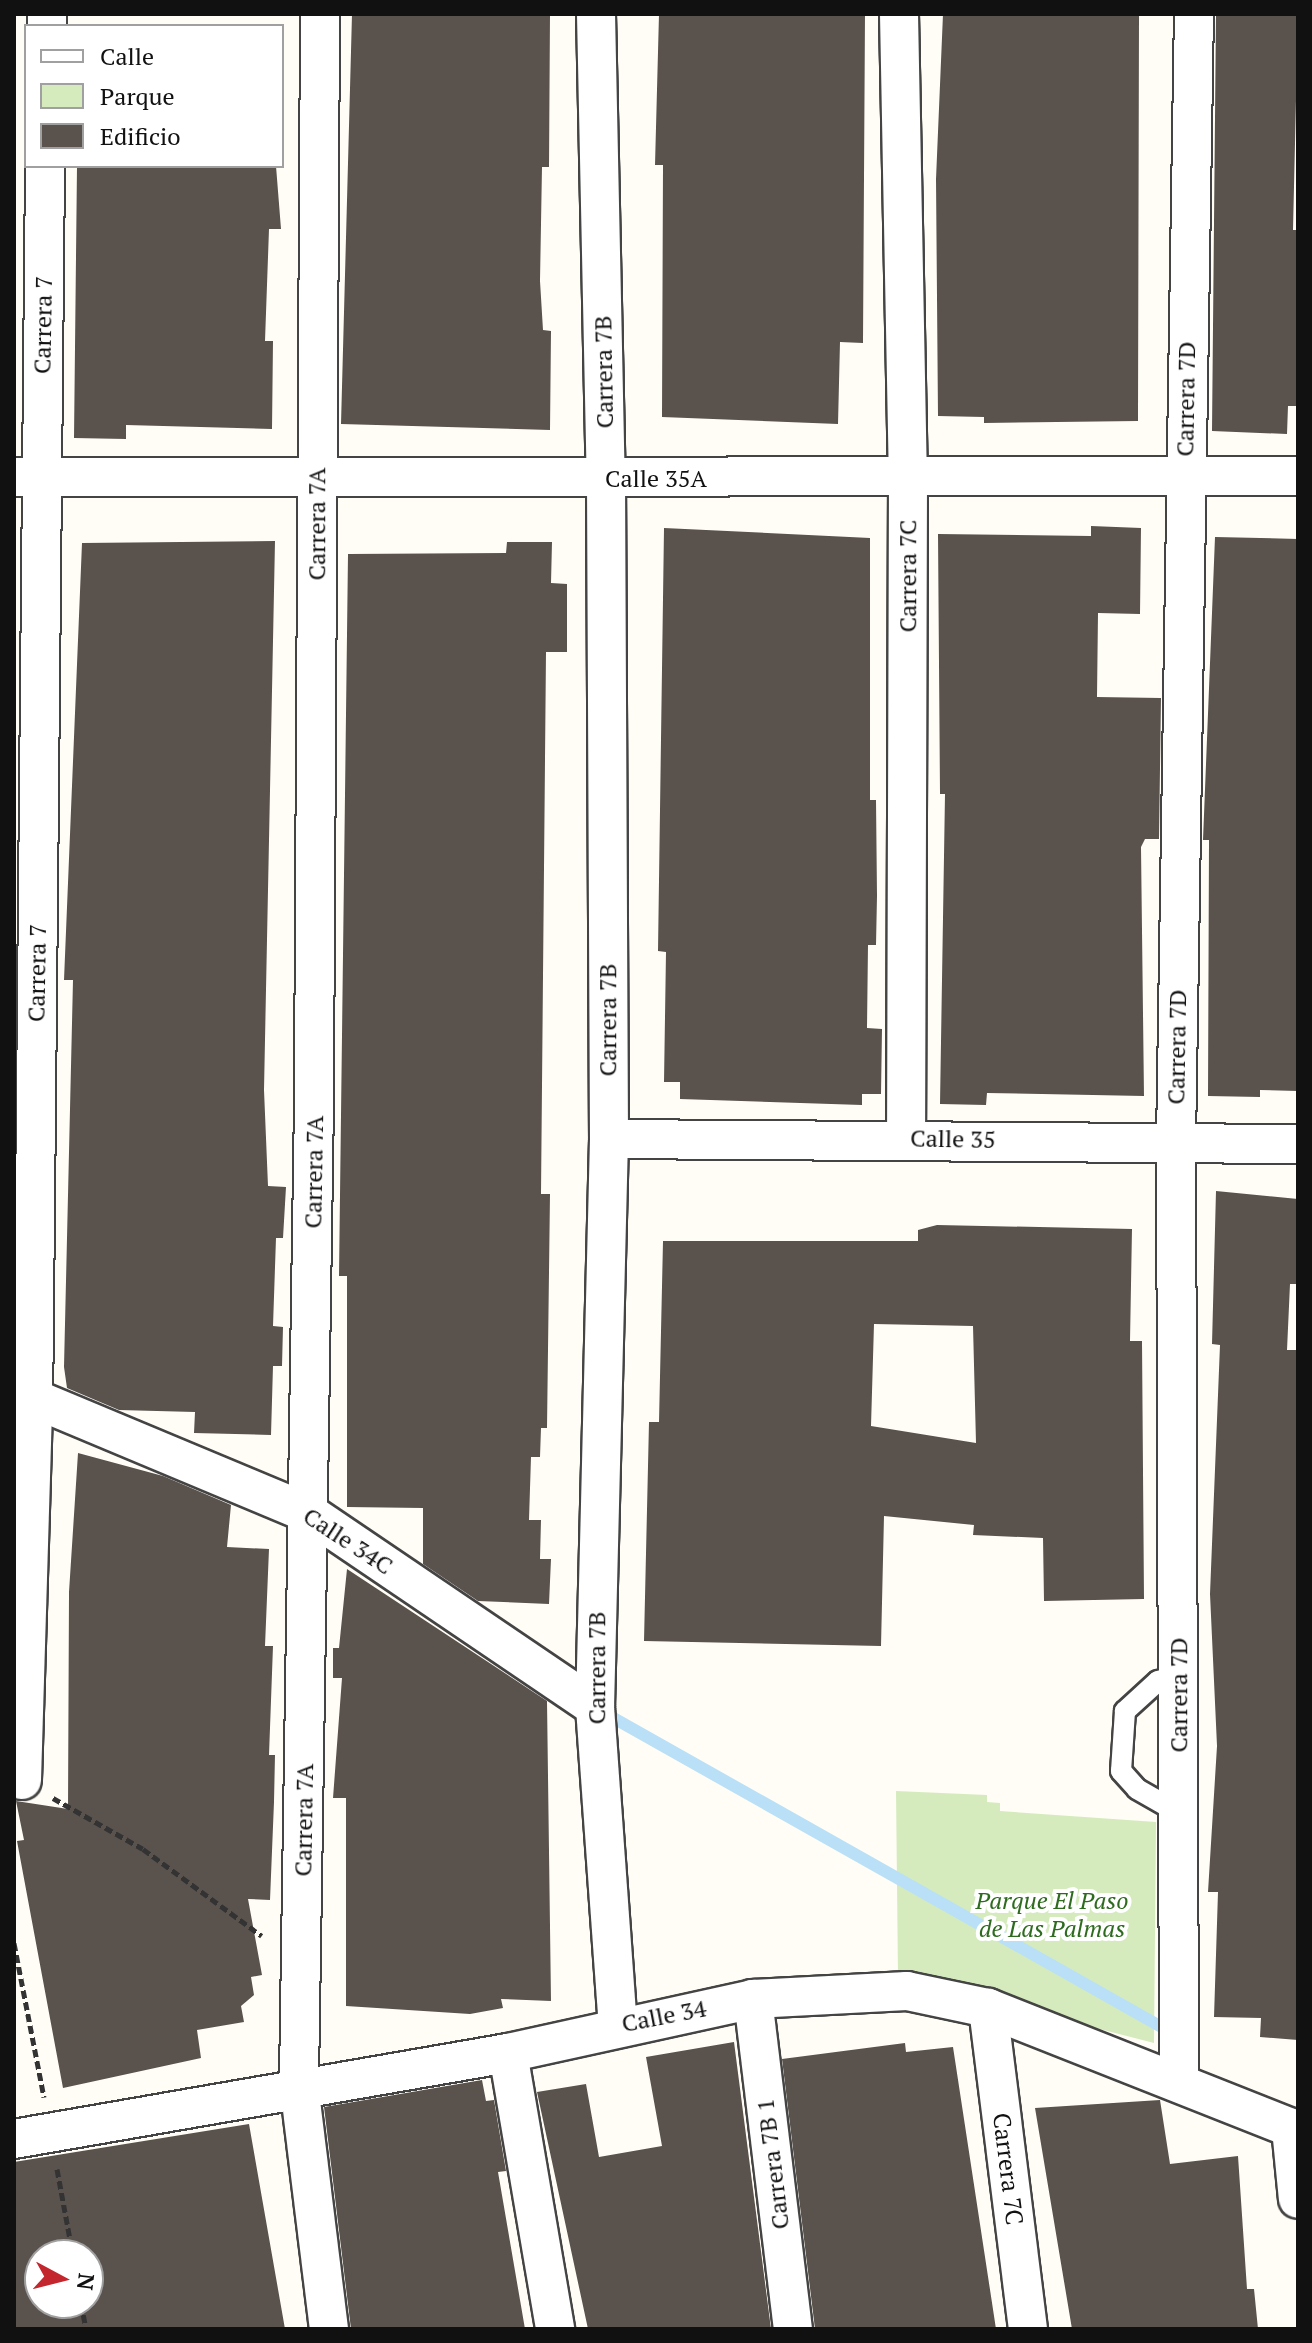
<!DOCTYPE html>
<style>
body{margin:0}
#map{position:relative;width:1312px;height:2343px;overflow:hidden;background:#fffdf5;font-family:"PT Serif",serif}
div>[style]{position:absolute}
[style*='--x']{left:calc(var(--x)*1px);top:calc(var(--y)*1px);width:calc(var(--w)*1px);rotate:calc(var(--a)*1deg)}
.green>*{inset:0;background:#d5ebbd}
.stream>*{height:12px;margin:-6px;padding:0 6px;transform-origin:6px;border-radius:6px;background:#b9e0f7}
.building>*{inset:0;background:#5a524d}
.path>*{height:5px;margin-top:-2.5px;transform-origin:0;background:repeating-linear-gradient(90deg,#333 0 8px,transparent 0 12px)}
.roads{filter:drop-shadow(2px 0 #444) drop-shadow(-2px 0 #444) drop-shadow(0 2px #444) drop-shadow(0 -2px #444)}
.lane>*{height:20px;margin:-10px;padding:0 10px;transform-origin:10px;border-radius:10px;background:#fff}
.street>*{height:38px;margin:-19px;padding:0 19px;transform-origin:19px;border-radius:19px;background:#fff}
span{translate:-50% -50%;white-space:nowrap;text-align:center;line-height:1.15;-webkit-text-stroke:8px #fff;paint-order:stroke}
.street-label{font-size:24px;color:#111}
.park-label{font-size:24px;color:#2f6b1f;font-style:italic}
.frame{position:absolute;inset:0;border:16px solid #111;pointer-events:none}
.legend{position:absolute;left:24px;top:24px;width:260px;height:144px;box-sizing:border-box;background:#fff;border:2px solid #a0a0a0;margin:0;padding:10px 14px;list-style:none;font-size:24px;color:#111}
.legend li{display:flex;align-items:center;gap:16px;height:40px}
.legend b{width:40px;border:2px solid #a0a0a0}
.north{position:absolute;left:24px;top:2239px;width:80px;height:80px;box-sizing:border-box;background:#fff;border:2px solid #a0a0a0;border-radius:50%;rotate:97deg;font-size:22px;font-weight:700;line-height:32px;text-align:center;color:#111}
.north::after{content:'';display:block;margin:auto;width:28px;height:36px;background:#c4262e;clip-path:polygon(50% 0,100% 100%,50% 72%,0 100%)}
</style>
<div id="map">
<div class="green">
<i style="clip-path:polygon(896px 1791px,987px 1795px,987px 1802px,1000px 1803px,1000px 1811px,1156px 1822px,1154px 2043px,898px 1977px)"></i>
</div>
<div class="stream">
<i style="--x:601;--y:1711;--w:658;--a:29.41"></i>
</div>
<div class="building">
<i style="clip-path:polygon(352px 14px,550px 14px,549px 167px,542px 167px,540px 281px,543px 330px,551px 331px,550px 430px,341px 424px)"></i>
<i style="clip-path:polygon(659px 14px,865px 14px,863px 343px,840px 342px,838px 424px,662px 417px,663px 165px,655px 165px)"></i>
<i style="clip-path:polygon(943px 14px,1139px 14px,1138px 421px,984px 423px,984px 417px,938px 416px,936px 179px)"></i>
<i style="clip-path:polygon(1216px 14px,1298px 14px,1293px 230px,1298px 230px,1298px 406px,1288px 406px,1287px 434px,1212px 431px)"></i>
<i style="clip-path:polygon(77px 166px,276px 166px,281px 229px,269px 229px,265px 341px,273px 341px,272px 429px,126px 425px,126px 439px,74px 438px)"></i>
<i style="clip-path:polygon(1091px 526px,1141px 528px,1140px 614px,1098px 613px,1097px 697px,1161px 698px,1159px 839px,1145px 839px,1141px 847px,1144px 1096px,987px 1093px,986px 1105px,940px 1104px,945px 794px,940px 794px,938px 534px,1091px 536px)"></i>
<i style="clip-path:polygon(664px 528px,870px 538px,870px 800px,876px 800px,877px 896px,876px 945px,868px 945px,867px 1028px,882px 1029px,881px 1094px,862px 1094px,862px 1105px,680px 1099px,680px 1082px,664px 1082px,666px 952px,658px 951px)"></i>
<i style="clip-path:polygon(1215px 537px,1298px 539px,1298px 1091px,1260px 1090px,1260px 1097px,1208px 1096px,1209px 840px,1203px 840px)"></i>
<i style="clip-path:polygon(275px 541px,264px 1090px,268px 1186px,286px 1187px,283px 1238px,276px 1238px,273px 1326px,283px 1327px,282px 1366px,273px 1366px,271px 1435px,194px 1433px,195px 1412px,119px 1410px,67px 1388px,64px 1367px,73px 980px,64px 980px,82px 543px)"></i>
<i style="clip-path:polygon(507px 542px,552px 542px,551px 583px,567px 584px,567px 652px,546px 652px,541px 1194px,550px 1194px,547px 1428px,541px 1428px,540px 1457px,531px 1457px,529px 1520px,541px 1520px,540px 1559px,551px 1559px,549px 1604px,478px 1601px,423px 1564px,423px 1508px,347px 1507px,347px 1276px,339px 1276px,348px 554px,506px 553px)"></i>
<i style="clip-path:polygon(1216px 1191px,1298px 1199px,1298px 1284px,1290px 1284px,1287px 1350px,1298px 1350px,1298px 2040px,1260px 2037px,1261px 2018px,1214px 2017px,1218px 1892px,1208px 1892px,1217px 1746px,1210px 1594px,1220px 1345px,1212px 1344px)"></i>
<i style="clip-path:polygon(evenodd,937px 1225px,1132px 1229px,1130px 1341px,1142px 1341px,1144px 1599px,1044px 1601px,1043px 1538px,973px 1535px,974px 1525px,884px 1516px,881px 1646px,644px 1641px,649px 1422px,659px 1422px,663px 1241px,918px 1241px,918px 1230px,937px 1225px,874px 1324px,973px 1326px,976px 1443px,871px 1426px,874px 1324px)"></i>
<i style="clip-path:polygon(78px 1453px,163px 1476px,231px 1505px,227px 1547px,269px 1549px,265px 1646px,273px 1646px,269px 1755px,275px 1755px,274px 1802px,270px 1900px,248px 1899px,262px 1975px,251px 1977px,254px 1995px,241px 2006px,244px 2022px,197px 2030px,201px 2058px,63px 2088px,17px 1841px,24px 1840px,16px 1801px,68px 1809px,69px 1592px)"></i>
<i style="clip-path:polygon(347px 1569px,547px 1701px,551px 2001px,501px 1999px,503px 2008px,470px 2014px,346px 2006px,346px 1798px,333px 1798px,342px 1678px,333px 1678px,333px 1648px,339px 1648px)"></i>
<i style="clip-path:polygon(734px 2042px,771px 2329px,588px 2329px,537px 2092px,586px 2084px,599px 2157px,662px 2146px,646px 2057px)"></i>
<i style="clip-path:polygon(905px 2043px,906px 2052px,953px 2047px,996px 2329px,815px 2329px,782px 2059px)"></i>
<i style="clip-path:polygon(482px 2080px,486px 2101px,494px 2100px,506px 2171px,498px 2172px,525px 2329px,351px 2329px,324px 2107px)"></i>
<i style="clip-path:polygon(1160px 2100px,1170px 2164px,1238px 2156px,1247px 2289px,1254px 2289px,1258px 2329px,1072px 2329px,1035px 2108px)"></i>
<i style="clip-path:polygon(evenodd,249px 2124px,285px 2329px,14px 2329px,14px 2162px,249px 2124px,40px 2255px,88px 2255px,88px 2303px,40px 2303px,40px 2255px)"></i>
</div>
<div class="path">
<i style="--x:53;--y:1798;--w:103;--a:29.5"></i>
<i style="--x:143;--y:1849;--w:147;--a:36.2"></i>
<i style="--x:14;--y:1943;--w:157;--a:79"></i>
<i style="--x:57;--y:2169;--w:87;--a:79.5"></i>
<i style="--x:81;--y:2303;--w:26;--a:79"></i>
</div>
<div class="roads">
<div class="lane">
<i style="--x:1179;--y:1675;--w:22;--a:164"></i>
<i style="--x:1158;--y:1681;--w:45;--a:137.7"></i>
<i style="--x:1125;--y:1711;--w:60;--a:93.8"></i>
<i style="--x:1121;--y:1771;--w:24;--a:48"></i>
<i style="--x:1137;--y:1789;--w:48;--a:29.7"></i>
</div>
<div class="street">
<i style="--x:320;--y:14;--w:1089;--a:90.32"></i>
<i style="--x:314;--y:1103;--w:982;--a:90.88"></i>
<i style="--x:299;--y:2085;--w:246;--a:83"></i>
<i style="--x:596;--y:14;--w:465;--a:88.8"></i>
<i style="--x:606;--y:479;--w:660;--a:89.74"></i>
<i style="--x:609;--y:1139;--w:568;--a:91.41"></i>
<i style="--x:595;--y:1707;--w:319;--a:85.9"></i>
<i style="--x:899;--y:14;--w:467;--a:88.9"></i>
<i style="--x:908;--y:481;--w:658;--a:90.17"></i>
<i style="--x:47;--y:26;--w:12;--a:-90"></i>
<i style="--x:14;--y:477;--w:1284;--a:-0.04"></i>
<i style="--x:609;--y:1139;--w:689;--a:0.42"></i>
<i style="--x:33;--y:1398;--w:300;--a:22.7"></i>
<i style="--x:310;--y:1514;--w:344;--a:34.1"></i>
<i style="--x:22;--y:1780;--w:364;--a:-88.3"></i>
<i style="--x:33;--y:1416;--w:1250;--a:-89.45"></i>
<i style="--x:753;--y:1999;--w:332;--a:83.1"></i>
<i style="--x:988;--y:2008;--w:323;--a:82.9"></i>
<i style="--x:508;--y:2053;--w:280;--a:80.3"></i>
<i style="--x:1179;--y:2081;--w:938;--a:-90.18"></i>
<i style="--x:1176;--y:1143;--w:1129;--a:-89.09"></i>
<i style="--x:1291;--y:2128;--w:71;--a:84.4"></i>
<i style="--x:14;--y:2139;--w:501;--a:-9.88"></i>
<i style="--x:508;--y:2053;--w:251;--a:-12.4"></i>
<i style="--x:753;--y:1999;--w:154;--a:-3"></i>
<i style="--x:907;--y:1991;--w:83;--a:11.9"></i>
<i style="--x:988;--y:2008;--w:334;--a:21.6"></i>
</div>
</div>
<div class="street-label">
<span style="left:43px;top:325px;rotate:-89deg">Carrera 7</span>
<span style="left:604px;top:372px;rotate:-91deg">Carrera 7B</span>
<span style="left:1186px;top:399px;rotate:-89deg">Carrera 7D</span>
<span style="left:656px;top:479px">Calle 35A</span>
<span style="left:317px;top:524px;rotate:-90deg">Carrera 7A</span>
<span style="left:908px;top:576px;rotate:-90deg">Carrera 7C</span>
<span style="left:37px;top:973px;rotate:-89deg">Carrera 7</span>
<span style="left:608px;top:1020px;rotate:-90deg">Carrera 7B</span>
<span style="left:1177px;top:1047px;rotate:-89deg">Carrera 7D</span>
<span style="left:953px;top:1139px;rotate:1deg">Calle 35</span>
<span style="left:314px;top:1172px;rotate:-89deg">Carrera 7A</span>
<span style="left:348px;top:1541px;rotate:33deg">Calle 34C</span>
<span style="left:597px;top:1668px;rotate:-90deg">Carrera 7B</span>
<span style="left:1179px;top:1695px;rotate:-90deg">Carrera 7D</span>
<span style="left:304px;top:1820px;rotate:-89deg">Carrera 7A</span>
<span style="left:664px;top:2016px;rotate:-11deg">Calle 34</span>
<span style="left:773px;top:2164px;rotate:-97deg">Carrera 7B 1</span>
<span style="left:1008px;top:2169px;rotate:83deg">Carrera 7C</span>
</div>
<div class="park-label">
<span style="left:1052px;top:1915px">Parque El Paso<br>de Las Palmas</span>
</div>
<div class="frame"></div>
<ul class="legend">
<li><b style="height:10px;background:#fff"></b>Calle</li>
<li><b style="height:22px;background:#d5ebbd"></b>Parque</li>
<li><b style="height:22px;background:#5a524d"></b>Edificio</li>
</ul>
<div class="north">N</div>
</div>
